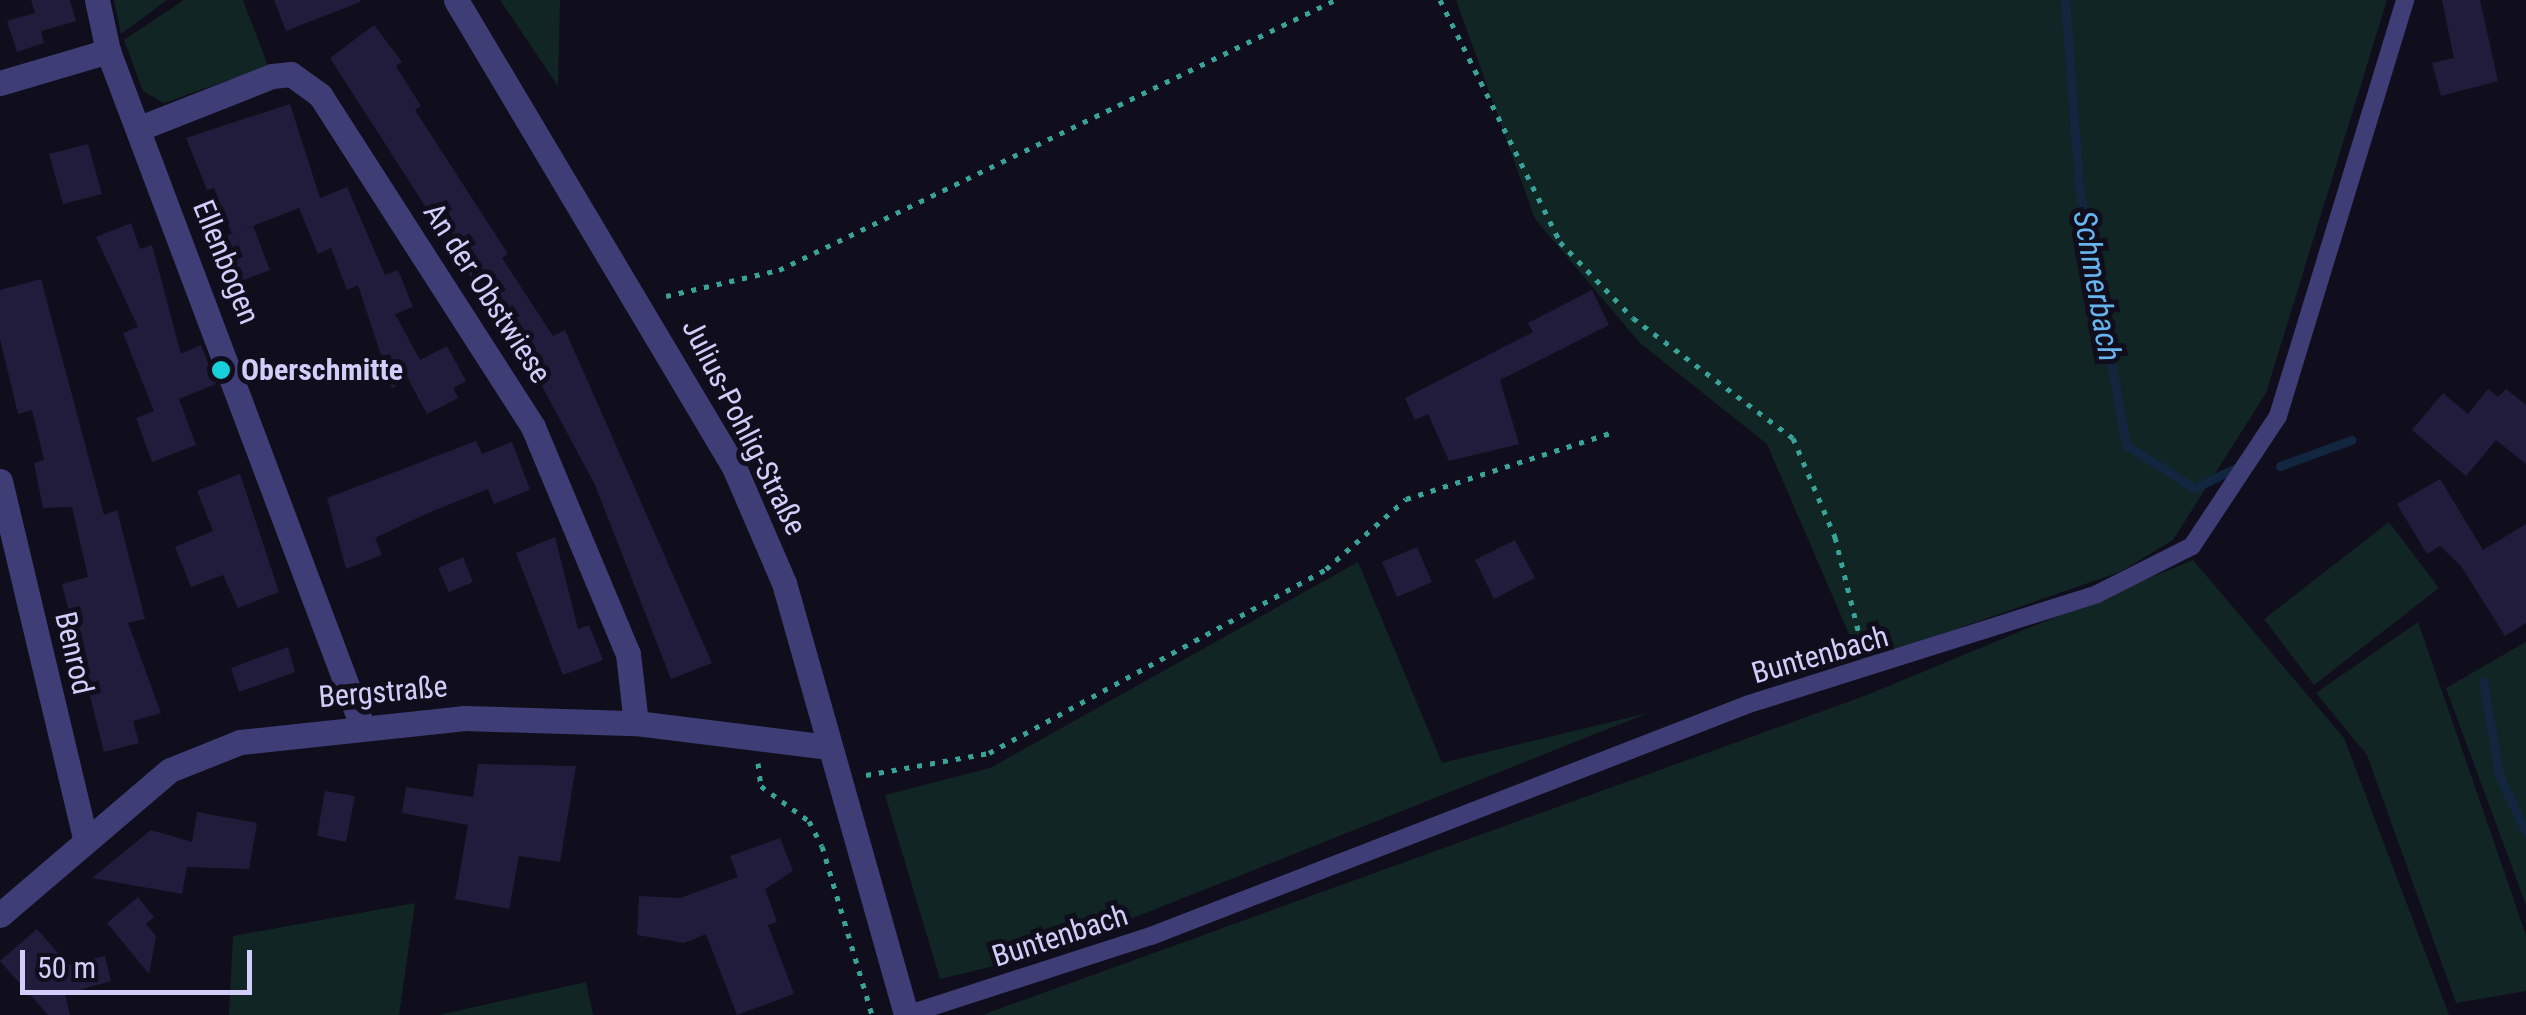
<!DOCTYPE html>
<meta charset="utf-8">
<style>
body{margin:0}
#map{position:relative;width:2526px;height:1015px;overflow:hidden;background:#100e1c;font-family:"Roboto Condensed",sans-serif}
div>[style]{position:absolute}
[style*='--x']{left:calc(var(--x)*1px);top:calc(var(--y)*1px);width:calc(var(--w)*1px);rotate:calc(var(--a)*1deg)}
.green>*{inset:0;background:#112524}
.stream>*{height:9px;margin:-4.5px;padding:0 4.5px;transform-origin:4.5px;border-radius:4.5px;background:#122640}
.building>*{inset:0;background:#211c3b}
.path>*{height:5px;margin-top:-2.5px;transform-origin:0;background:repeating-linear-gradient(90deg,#39a399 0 5px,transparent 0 13px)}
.service>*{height:18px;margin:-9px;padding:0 9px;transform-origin:9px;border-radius:9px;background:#3e3d76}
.minor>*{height:25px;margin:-12.5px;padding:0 12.5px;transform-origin:12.5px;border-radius:12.5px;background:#3e3d76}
.tertiary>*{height:25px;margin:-12.5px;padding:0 12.5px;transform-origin:12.5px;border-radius:12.5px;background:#3e3d76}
.dots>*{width:28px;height:28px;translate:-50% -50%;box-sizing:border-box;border:5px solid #100e1c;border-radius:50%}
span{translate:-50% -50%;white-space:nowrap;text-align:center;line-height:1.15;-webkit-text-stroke:10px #100e1c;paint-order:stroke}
.street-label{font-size:30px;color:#d2cefa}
.poi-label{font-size:30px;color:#d2cefa;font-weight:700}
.left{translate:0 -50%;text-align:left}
.water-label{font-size:32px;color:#67b5ef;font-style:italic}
.scale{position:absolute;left:20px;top:950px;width:232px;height:45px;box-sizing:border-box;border:5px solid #d2cefa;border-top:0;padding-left:12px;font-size:30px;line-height:35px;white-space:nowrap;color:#d2cefa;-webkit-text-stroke:8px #100e1c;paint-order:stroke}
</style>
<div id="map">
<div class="green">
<i style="clip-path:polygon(114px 0,167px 0,121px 34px)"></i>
<i style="clip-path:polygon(184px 0,243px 0,268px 66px,164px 103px,143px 91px,124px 40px)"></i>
<i style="clip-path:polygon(500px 0,560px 0,558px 86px)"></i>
<i style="clip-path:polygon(1456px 0,2387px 0,2266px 393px,2173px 540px,2120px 572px,1861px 662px,1767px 444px,1640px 343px,1535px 219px)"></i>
<i style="clip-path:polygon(2389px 522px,2439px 588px,2314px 685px,2264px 619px)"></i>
<i style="clip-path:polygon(2193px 560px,2344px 738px,2449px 1015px,982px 1015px,1867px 695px)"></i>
<i style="clip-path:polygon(1358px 562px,1442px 763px,1648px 713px,1040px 955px,940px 979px,885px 795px,990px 768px)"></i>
<i style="clip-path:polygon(2418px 622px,2526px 935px,2526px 991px,2456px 1003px,2367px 755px,2316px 693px)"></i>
<i style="clip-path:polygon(2526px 642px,2526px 905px,2446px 688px)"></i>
<i style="clip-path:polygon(415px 903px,399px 1015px,229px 1015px,233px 936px)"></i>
<i style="clip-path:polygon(586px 982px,593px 1015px,439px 1015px)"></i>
</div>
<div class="stream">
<i style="--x:2065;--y:0;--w:187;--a:85.7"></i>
<i style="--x:2079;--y:186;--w:263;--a:79.7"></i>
<i style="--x:2126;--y:445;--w:80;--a:32.3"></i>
<i style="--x:2194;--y:488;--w:47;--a:-25.5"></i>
<i style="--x:2280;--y:466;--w:76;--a:-20.1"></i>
<i style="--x:2483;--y:681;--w:95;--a:80.3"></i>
<i style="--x:2499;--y:775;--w:63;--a:64.7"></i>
</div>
<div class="building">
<i style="clip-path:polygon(31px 0,70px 0,76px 21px,41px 31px,44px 43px,17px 52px,7px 21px,35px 13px)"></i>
<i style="clip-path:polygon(274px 0,360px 0,360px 2px,286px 31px)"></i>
<i style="clip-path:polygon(2442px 0,2480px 0,2498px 81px,2441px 96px,2432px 63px,2454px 58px)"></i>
<i style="clip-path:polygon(374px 25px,402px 62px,396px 66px,421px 106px,415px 110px,508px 254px,502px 258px,553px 336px,565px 330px,712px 663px,671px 679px,595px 485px,505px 317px,499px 321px,330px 58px)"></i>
<i style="clip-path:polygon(290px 104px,320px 198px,347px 187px,385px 275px,398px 270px,413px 307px,395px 314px,420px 360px,447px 346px,466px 381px,453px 388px,458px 398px,427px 414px,408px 379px,392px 388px,358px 285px,347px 290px,331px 248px,318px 254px,299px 208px,232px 234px,214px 188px,207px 190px,186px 138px)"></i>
<i style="clip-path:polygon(88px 144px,102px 194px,63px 204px,49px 154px)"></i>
<i style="clip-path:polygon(131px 223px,140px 249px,152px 245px,181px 354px,201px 345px,216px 384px,179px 399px,196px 445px,152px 462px,136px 418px,154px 411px,123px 333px,138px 327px,96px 237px)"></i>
<i style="clip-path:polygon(253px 226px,270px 270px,233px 284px,216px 240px)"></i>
<i style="clip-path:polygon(41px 279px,104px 515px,117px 510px,145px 619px,128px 623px,161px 713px,133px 721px,139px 743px,104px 752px,62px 584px,88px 577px,72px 507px,43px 508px,34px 463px,44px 460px,32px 410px,18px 414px,0 339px,0 290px)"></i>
<i style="clip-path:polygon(1592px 290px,1609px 325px,1500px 380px,1519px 444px,1449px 461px,1428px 414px,1415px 420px,1405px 398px,1533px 332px,1528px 323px)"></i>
<i style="clip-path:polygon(2488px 389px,2498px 397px,2506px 389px,2526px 405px,2526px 464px,2496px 440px,2466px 476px,2412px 430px,2443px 393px,2468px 414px)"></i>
<i style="clip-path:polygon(476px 441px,482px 454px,512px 442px,530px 490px,494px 504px,488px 489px,428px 513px,375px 538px,382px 555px,346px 569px,327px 498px)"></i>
<i style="clip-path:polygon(240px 474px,279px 592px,238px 608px,223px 575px,191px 587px,175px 547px,213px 531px,197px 491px)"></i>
<i style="clip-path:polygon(2440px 479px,2483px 550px,2526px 524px,2526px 623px,2505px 636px,2461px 566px,2440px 546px,2427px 554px,2397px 504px)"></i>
<i style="clip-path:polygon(555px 537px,578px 629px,589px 625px,603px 660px,563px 675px,516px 553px)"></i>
<i style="clip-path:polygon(1515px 540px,1535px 578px,1494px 599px,1475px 560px)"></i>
<i style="clip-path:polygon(1417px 547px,1432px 582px,1397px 597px,1382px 562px)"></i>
<i style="clip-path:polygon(463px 557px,473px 582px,449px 592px,438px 568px)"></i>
<i style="clip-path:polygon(288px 647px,295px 672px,239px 692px,231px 668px)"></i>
<i style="clip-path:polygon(478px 764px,576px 766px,560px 862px,519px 856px,509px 909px,455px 899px,468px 825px,402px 813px,406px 787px,473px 797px)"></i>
<i style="clip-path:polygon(325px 791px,355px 796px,346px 842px,317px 836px)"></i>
<i style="clip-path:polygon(197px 812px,257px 823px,249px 869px,187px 867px,182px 894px,92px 878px,151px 830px,192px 842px)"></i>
<i style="clip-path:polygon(780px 838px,793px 871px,765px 889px,777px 922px,768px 925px,794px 994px,737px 1015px,706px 934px,684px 943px,637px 935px,639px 896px,680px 898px,738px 877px,730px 856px)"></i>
<i style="clip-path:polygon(138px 897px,154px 917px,146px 924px,156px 936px,149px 974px,107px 923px)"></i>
<i style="clip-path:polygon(37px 929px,69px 965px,105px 956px,111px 981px,65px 994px,70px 1015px,48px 1015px,0 961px)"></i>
</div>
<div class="path">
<i style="--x:1440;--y:0;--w:270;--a:63.6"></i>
<i style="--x:1560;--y:242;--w:105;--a:46.2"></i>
<i style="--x:1633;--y:318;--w:200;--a:36.9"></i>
<i style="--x:1793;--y:438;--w:108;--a:67"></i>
<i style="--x:1835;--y:537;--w:112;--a:76.1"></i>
<i style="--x:666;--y:296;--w:116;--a:-13"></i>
<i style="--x:779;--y:270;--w:618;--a:-25.9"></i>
<i style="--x:758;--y:763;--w:23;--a:83"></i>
<i style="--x:761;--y:786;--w:59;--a:36.1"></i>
<i style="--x:809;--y:821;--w:28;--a:63"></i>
<i style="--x:822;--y:846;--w:176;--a:73.5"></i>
<i style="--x:866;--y:775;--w:125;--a:-10.1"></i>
<i style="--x:989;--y:753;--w:384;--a:-28.6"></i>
<i style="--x:1326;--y:569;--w:106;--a:-41.2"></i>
<i style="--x:1406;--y:499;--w:218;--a:-17.9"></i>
</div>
<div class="service">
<i style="--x:906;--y:1015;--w:257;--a:-17.9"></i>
<i style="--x:1151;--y:936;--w:641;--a:-21.2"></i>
<i style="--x:1749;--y:704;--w:365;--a:-17.5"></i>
<i style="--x:2097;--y:594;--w:106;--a:-26.8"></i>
<i style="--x:2192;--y:546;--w:156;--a:-56.5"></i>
<i style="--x:2278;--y:416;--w:435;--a:-73"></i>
</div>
<div class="minor">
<i style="--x:97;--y:0;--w:52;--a:77.8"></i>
<i style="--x:108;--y:51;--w:718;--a:69.37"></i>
<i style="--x:0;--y:83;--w:113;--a:-16.5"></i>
<i style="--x:140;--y:128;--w:142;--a:-21.5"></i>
<i style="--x:272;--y:76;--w:19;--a:-6"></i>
<i style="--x:291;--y:74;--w:36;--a:36"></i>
<i style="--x:320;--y:95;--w:394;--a:57.3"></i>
<i style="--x:533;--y:427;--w:246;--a:67.3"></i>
<i style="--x:628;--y:654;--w:69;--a:83.4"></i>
<i style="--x:0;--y:481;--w:368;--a:76.6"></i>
</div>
<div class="tertiary">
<i style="--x:456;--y:0;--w:543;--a:59.24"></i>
<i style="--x:734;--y:467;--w:126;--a:66.7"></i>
<i style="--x:784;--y:583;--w:449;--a:74.2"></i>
<i style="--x:0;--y:915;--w:223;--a:-40.5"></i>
<i style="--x:170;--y:770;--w:75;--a:-21.8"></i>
<i style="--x:240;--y:742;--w:224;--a:-6.1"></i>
<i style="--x:463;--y:718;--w:173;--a:1.7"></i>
<i style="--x:636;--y:723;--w:195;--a:7.1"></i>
</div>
<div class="dots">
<i style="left:221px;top:370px;background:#18cfdc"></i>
</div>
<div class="street-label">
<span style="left:226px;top:262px;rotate:68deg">Ellenbogen</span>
<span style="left:487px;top:293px;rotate:57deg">An der Obstwiese</span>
<span style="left:744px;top:427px;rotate:63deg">Julius-Pohlig-Straße</span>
<span style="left:74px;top:653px;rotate:77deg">Benrod</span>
<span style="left:1820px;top:655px;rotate:-16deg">Buntenbach</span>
<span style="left:383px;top:692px;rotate:-5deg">Bergstraße</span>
<span style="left:1060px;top:936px;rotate:-18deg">Buntenbach</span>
</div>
<div class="poi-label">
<span class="left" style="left:241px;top:370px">Oberschmitte</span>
</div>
<div class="water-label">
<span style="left:2097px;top:286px;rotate:80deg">Schmerbach</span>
</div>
<div class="scale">50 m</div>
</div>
